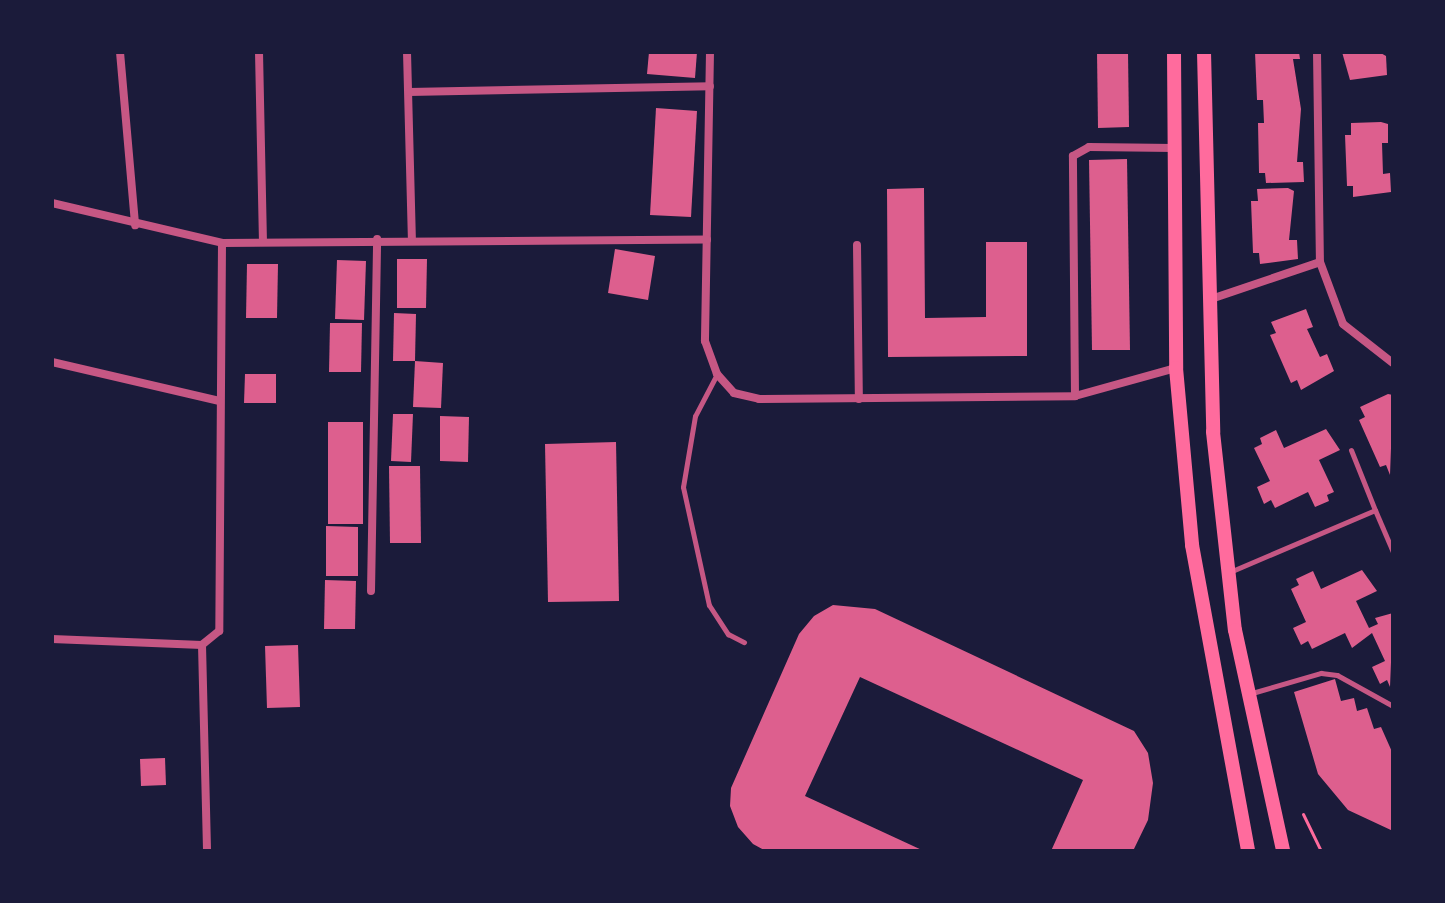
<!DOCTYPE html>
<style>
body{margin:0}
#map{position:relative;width:1445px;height:903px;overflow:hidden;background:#1b1b3a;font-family:"PT Sans Narrow",sans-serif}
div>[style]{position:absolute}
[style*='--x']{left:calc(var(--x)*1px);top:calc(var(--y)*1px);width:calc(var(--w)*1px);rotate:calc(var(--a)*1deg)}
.building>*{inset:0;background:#dd5f8e}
.path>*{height:3px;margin:-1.5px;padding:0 1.5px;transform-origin:1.5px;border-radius:1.5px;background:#ff6b9d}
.service>*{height:5px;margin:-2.5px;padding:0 2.5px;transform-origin:2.5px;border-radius:2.5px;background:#c65784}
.minor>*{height:8px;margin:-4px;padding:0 4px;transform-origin:4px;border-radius:4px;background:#c65784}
.primary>*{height:14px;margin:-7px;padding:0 7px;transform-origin:7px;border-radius:7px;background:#ff6b9d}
span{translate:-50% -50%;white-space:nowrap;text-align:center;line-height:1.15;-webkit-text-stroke:7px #1b1b3a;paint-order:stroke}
.frame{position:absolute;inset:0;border:54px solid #1b1b3a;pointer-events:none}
</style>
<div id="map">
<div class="building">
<i style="clip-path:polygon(649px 52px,697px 52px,695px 78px,647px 74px)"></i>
<i style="clip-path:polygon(1097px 52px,1128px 52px,1129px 127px,1098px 128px)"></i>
<i style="clip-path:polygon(1255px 52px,1299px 52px,1300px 59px,1293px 59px,1301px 109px,1297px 162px,1303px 162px,1304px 182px,1266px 183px,1265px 173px,1259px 173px,1258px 123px,1264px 123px,1263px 100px,1257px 100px)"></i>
<i style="clip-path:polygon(1342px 52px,1379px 52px,1386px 56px,1387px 75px,1350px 80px)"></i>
<i style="clip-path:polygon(656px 108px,697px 111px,691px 217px,650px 215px)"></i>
<i style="clip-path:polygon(1381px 122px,1388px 124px,1388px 143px,1382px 143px,1383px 174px,1390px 173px,1391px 192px,1353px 197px,1353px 186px,1347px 186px,1345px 135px,1351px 135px,1351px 123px)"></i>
<i style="clip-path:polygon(1127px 159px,1130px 350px,1092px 350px,1089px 160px)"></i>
<i style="clip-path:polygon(924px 188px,925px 318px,986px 317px,986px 242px,1027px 242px,1027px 356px,888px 357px,887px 189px)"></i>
<i style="clip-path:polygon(1288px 188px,1294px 191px,1289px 240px,1297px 240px,1298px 259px,1260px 264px,1259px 253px,1253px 253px,1251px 201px,1258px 201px,1257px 189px)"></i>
<i style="clip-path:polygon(615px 249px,655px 256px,648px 300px,608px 293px)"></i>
<i style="clip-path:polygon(397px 259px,427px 259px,426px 308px,397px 308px)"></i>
<i style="clip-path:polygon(337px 260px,366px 261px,364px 320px,335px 319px)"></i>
<i style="clip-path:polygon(247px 264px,278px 264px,277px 318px,246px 318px)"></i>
<i style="clip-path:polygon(1306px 309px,1313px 327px,1307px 329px,1320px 357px,1327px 354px,1334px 371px,1301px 390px,1297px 380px,1291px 383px,1270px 335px,1276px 333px,1271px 322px)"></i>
<i style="clip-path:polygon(394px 313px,416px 314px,415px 361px,393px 361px)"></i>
<i style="clip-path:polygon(330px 323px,362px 323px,361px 372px,329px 372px)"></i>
<i style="clip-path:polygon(415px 361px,443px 363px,441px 408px,413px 407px)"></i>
<i style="clip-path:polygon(245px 374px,276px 374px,276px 403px,244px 403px)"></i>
<i style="clip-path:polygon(1388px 394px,1393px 395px,1390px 475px,1386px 465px,1380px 467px,1359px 420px,1365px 417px,1360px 407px)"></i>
<i style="clip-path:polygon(393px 414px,413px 414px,411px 462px,391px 461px)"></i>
<i style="clip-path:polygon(440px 416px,469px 417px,468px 462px,440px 461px)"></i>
<i style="clip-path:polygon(328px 422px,363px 422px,363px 524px,328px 524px)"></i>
<i style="clip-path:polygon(1326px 429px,1340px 450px,1319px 460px,1334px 492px,1327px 495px,1329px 501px,1315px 507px,1308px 492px,1275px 508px,1271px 500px,1264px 504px,1257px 487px,1270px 481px,1254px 448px,1262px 444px,1260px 438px,1276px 430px,1284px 448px)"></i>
<i style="clip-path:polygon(616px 442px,619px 601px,548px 602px,545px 444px)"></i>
<i style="clip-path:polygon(389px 466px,420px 466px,421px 543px,390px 543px)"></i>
<i style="clip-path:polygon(326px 526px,358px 527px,358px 576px,326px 576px)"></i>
<i style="clip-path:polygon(1362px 570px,1377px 591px,1356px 601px,1369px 628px,1378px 624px,1375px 618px,1393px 613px,1390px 687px,1387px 680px,1380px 684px,1372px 667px,1385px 661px,1372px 633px,1352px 648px,1345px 633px,1312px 649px,1308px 641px,1301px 645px,1293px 628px,1306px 622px,1291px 589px,1299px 585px,1296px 579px,1313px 571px,1321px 589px)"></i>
<i style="clip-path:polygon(325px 580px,356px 581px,355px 629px,324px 629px)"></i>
<i style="clip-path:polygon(833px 605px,875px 609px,1134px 731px,1148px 753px,1153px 783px,1148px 820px,1133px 851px,1051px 851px,1083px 780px,860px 677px,805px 796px,924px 851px,766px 851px,753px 844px,738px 827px,730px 806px,731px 788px,799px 634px,814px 616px)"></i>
<i style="clip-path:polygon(298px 645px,300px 707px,267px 708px,265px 646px)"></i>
<i style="clip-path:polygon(1335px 679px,1341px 701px,1354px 698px,1357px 711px,1367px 708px,1374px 729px,1381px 727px,1393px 754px,1393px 831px,1348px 810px,1318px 774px,1294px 692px)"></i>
<i style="clip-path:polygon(165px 758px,166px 785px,141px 786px,140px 759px)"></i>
</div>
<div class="path">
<i style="--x:1303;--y:814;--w:41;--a:64.1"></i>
</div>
<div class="service">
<i style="--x:717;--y:374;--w:47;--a:117.6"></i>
<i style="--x:695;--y:416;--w:72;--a:99.6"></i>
<i style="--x:683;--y:487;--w:121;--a:77.6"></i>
<i style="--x:709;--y:605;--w:35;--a:57"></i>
<i style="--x:728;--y:634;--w:18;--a:27"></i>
<i style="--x:1351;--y:450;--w:65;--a:68.2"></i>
<i style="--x:1232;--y:571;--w:155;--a:-23.1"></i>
<i style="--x:1375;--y:510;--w:46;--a:66.8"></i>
<i style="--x:1252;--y:693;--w:72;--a:-16.2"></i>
<i style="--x:1321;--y:673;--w:16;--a:7"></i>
<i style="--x:1337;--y:675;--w:64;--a:29"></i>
</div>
<div class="minor">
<i style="--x:120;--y:52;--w:174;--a:85"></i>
<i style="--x:259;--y:52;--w:190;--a:88.8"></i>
<i style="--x:407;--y:52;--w:186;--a:88.5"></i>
<i style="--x:710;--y:52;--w:289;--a:91"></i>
<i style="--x:705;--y:341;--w:35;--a:70"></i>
<i style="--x:717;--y:374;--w:25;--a:48"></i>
<i style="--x:734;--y:393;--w:26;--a:13"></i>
<i style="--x:759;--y:399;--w:316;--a:-0.5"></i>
<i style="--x:1075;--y:396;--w:105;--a:-15.5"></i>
<i style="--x:1317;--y:52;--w:210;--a:89.2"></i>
<i style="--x:1320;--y:262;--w:66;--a:69.6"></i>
<i style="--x:1343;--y:324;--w:63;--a:38"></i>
<i style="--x:409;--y:92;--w:301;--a:-1.1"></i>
<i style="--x:52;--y:203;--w:175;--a:13.2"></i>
<i style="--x:222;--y:243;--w:388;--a:90.4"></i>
<i style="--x:219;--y:631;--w:22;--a:141"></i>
<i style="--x:202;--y:645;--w:206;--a:88.6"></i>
<i style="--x:222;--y:243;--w:485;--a:-0.4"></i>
<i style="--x:857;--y:245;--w:154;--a:89.3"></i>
<i style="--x:1211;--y:299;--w:115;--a:-18.7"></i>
<i style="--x:52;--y:362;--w:172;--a:13.1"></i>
<i style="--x:1075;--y:396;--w:240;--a:-90.5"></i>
<i style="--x:1073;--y:156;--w:18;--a:-29"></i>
<i style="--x:1089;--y:147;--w:85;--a:0.7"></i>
<i style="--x:371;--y:591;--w:352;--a:-89"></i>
<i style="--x:52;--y:639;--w:150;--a:2.3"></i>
</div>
<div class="primary">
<i style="--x:1174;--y:52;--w:316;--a:89.6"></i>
<i style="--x:1176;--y:368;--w:178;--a:84.8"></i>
<i style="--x:1192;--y:545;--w:311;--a:79.6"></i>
<i style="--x:1204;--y:52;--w:380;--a:88.6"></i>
<i style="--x:1213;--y:432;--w:199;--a:83.7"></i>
<i style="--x:1235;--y:630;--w:226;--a:77.7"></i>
</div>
<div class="frame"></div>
</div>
